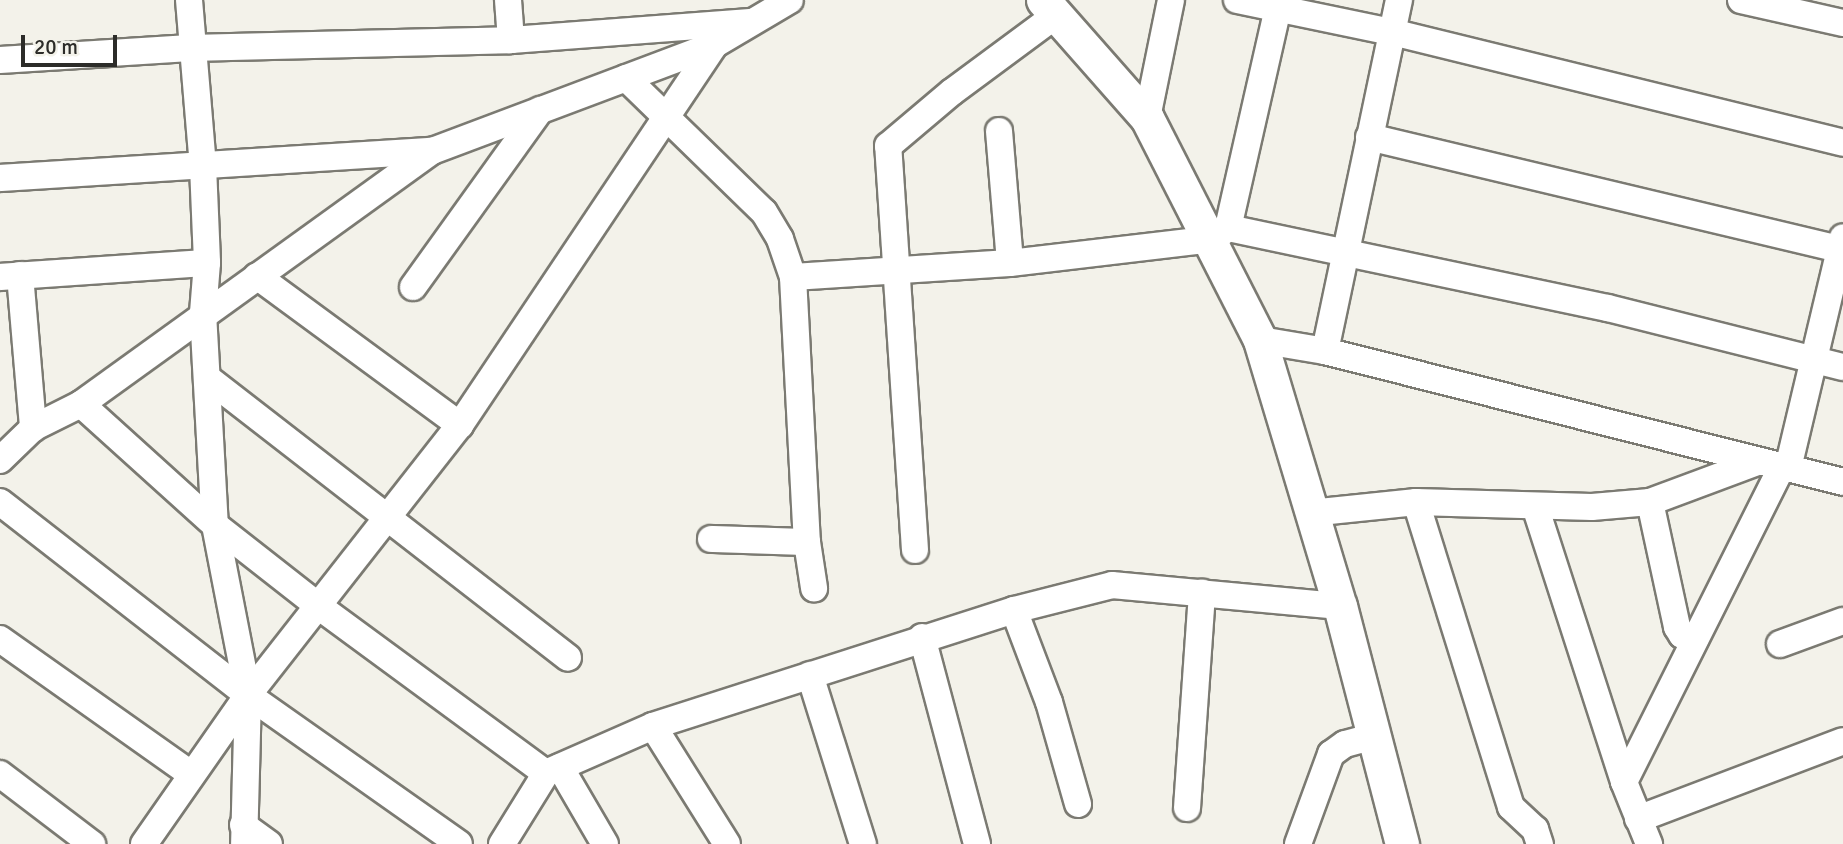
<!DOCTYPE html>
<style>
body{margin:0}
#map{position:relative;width:1843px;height:844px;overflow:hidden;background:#f3f2ea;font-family:Signika,sans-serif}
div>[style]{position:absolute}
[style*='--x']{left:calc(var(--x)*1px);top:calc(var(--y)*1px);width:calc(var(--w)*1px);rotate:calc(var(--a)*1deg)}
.roads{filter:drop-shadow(2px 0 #7b7a72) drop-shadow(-2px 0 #7b7a72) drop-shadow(0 2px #7b7a72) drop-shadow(0 -2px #7b7a72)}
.minor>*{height:26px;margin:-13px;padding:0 13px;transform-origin:13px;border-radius:13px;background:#fff}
.tertiary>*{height:33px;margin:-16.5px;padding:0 16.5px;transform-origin:16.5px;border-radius:16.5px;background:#fff}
span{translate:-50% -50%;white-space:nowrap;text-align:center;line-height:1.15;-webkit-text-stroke:7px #f3f2ea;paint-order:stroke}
.scale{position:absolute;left:21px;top:35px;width:96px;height:32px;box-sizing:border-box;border:4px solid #2c2c29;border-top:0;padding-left:9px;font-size:21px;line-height:24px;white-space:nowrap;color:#2c2c29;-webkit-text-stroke:5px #f3f2ea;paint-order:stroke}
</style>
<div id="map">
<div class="roads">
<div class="minor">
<i style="--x:189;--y:0;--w:167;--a:85.2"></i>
<i style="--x:203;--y:166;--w:97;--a:87.6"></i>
<i style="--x:207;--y:263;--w:50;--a:94.6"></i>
<i style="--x:203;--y:313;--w:212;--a:86.8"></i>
<i style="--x:215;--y:525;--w:173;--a:79"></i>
<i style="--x:248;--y:695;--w:149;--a:91.5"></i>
<i style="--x:508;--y:0;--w:40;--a:85.7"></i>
<i style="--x:1237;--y:0;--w:158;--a:11.7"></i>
<i style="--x:1392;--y:32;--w:464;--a:13.8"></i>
<i style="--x:1741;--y:0;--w:105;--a:12.7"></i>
<i style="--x:0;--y:60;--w:190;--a:-3.6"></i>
<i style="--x:190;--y:48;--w:321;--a:-1.4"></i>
<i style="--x:511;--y:40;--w:240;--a:-4.3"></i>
<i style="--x:626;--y:78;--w:192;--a:44.2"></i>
<i style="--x:764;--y:212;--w:31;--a:59"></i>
<i style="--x:780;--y:239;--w:40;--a:71.1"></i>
<i style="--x:793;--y:277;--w:265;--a:87"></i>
<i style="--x:807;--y:542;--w:47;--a:81.3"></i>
<i style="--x:1147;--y:118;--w:120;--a:-78.5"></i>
<i style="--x:999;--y:131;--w:132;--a:85.2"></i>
<i style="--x:1369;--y:137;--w:487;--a:13.4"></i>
<i style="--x:0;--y:178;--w:432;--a:-3.6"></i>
<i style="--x:1228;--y:228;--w:234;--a:-77.2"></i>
<i style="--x:20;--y:275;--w:154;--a:85.1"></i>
<i style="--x:257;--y:276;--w:252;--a:36.3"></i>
<i style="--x:0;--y:277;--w:207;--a:-3.9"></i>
<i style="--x:793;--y:277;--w:217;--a:-3.7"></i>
<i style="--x:1010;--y:263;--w:204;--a:-6.7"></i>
<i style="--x:1213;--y:239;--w:19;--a:-36"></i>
<i style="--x:1228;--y:228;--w:388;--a:11.9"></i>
<i style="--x:1608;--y:308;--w:242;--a:14.1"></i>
<i style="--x:413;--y:287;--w:218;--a:-54.3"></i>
<i style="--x:1260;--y:340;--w:66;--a:9.6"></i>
<i style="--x:1325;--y:351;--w:534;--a:14.19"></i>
<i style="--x:1325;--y:351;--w:359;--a:-78.1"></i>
<i style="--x:210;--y:380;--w:453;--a:37.8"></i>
<i style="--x:81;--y:404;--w:181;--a:42.1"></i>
<i style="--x:215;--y:525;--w:135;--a:38.1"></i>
<i style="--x:321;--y:608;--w:279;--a:36.3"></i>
<i style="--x:0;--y:460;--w:46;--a:-44.1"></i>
<i style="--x:33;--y:428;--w:54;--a:-26.6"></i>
<i style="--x:81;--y:404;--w:433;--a:-35.8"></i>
<i style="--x:432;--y:151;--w:301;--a:-20.6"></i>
<i style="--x:714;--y:45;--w:88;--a:-30.6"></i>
<i style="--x:1788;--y:468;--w:237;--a:-76.6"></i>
<i style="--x:0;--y:502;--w:314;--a:37.9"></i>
<i style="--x:248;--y:695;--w:258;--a:35.2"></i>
<i style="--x:1416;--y:502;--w:319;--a:72.7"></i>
<i style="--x:1511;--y:807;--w:33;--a:43"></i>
<i style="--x:1535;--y:829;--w:16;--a:72"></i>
<i style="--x:1650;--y:502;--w:128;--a:77.8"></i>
<i style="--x:1677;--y:627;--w:9;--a:58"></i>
<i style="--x:1682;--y:635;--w:14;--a:12"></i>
<i style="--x:1535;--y:506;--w:290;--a:72.1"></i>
<i style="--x:1624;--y:782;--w:67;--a:68"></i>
<i style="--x:1310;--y:513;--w:107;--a:-5.9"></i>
<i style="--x:1416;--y:502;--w:176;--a:1.6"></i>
<i style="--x:1592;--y:507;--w:58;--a:-4.9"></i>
<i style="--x:1650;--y:502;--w:117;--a:-20.4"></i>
<i style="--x:711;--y:539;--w:96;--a:1.8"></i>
<i style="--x:915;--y:550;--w:405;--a:-93.8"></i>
<i style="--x:888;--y:146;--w:84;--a:-40.2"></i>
<i style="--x:952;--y:92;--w:129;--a:-36.5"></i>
<i style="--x:1014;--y:610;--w:98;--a:69.2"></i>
<i style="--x:1049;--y:702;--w:106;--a:74.1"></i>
<i style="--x:922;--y:637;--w:214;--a:75.1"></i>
<i style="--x:0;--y:639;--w:234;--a:35.3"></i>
<i style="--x:1780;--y:644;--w:67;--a:-20.1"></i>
<i style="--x:810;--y:675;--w:177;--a:72.6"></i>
<i style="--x:653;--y:726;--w:139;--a:57.9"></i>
<i style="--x:560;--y:767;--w:89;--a:59.7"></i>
<i style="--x:0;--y:774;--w:116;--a:37.3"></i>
<i style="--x:1624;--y:782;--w:353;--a:-63.4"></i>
<i style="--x:1187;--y:808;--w:216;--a:-86"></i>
<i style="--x:1638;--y:819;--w:219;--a:-20.8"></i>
<i style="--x:243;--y:825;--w:32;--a:36"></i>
<i style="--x:144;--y:844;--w:182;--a:-55.1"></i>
<i style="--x:248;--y:695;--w:343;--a:-51.9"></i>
<i style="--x:460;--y:425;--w:457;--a:-56.2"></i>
<i style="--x:502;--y:844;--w:84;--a:-58.2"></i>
<i style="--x:546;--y:773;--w:117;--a:-23.7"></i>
<i style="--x:653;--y:726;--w:379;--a:-17.8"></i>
<i style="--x:1014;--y:610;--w:101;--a:-14.3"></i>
<i style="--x:1112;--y:585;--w:229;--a:5.3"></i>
<i style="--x:1298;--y:844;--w:96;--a:-69.9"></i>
<i style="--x:1331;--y:754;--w:17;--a:-36"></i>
<i style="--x:1345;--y:744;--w:31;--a:-15"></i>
</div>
<div class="tertiary">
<i style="--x:1043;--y:0;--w:157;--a:48.6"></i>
<i style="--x:1147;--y:118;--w:249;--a:63"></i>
<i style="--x:1260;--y:340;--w:278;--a:73.3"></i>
<i style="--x:1340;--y:606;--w:246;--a:75.4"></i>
</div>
</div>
<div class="scale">20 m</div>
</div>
